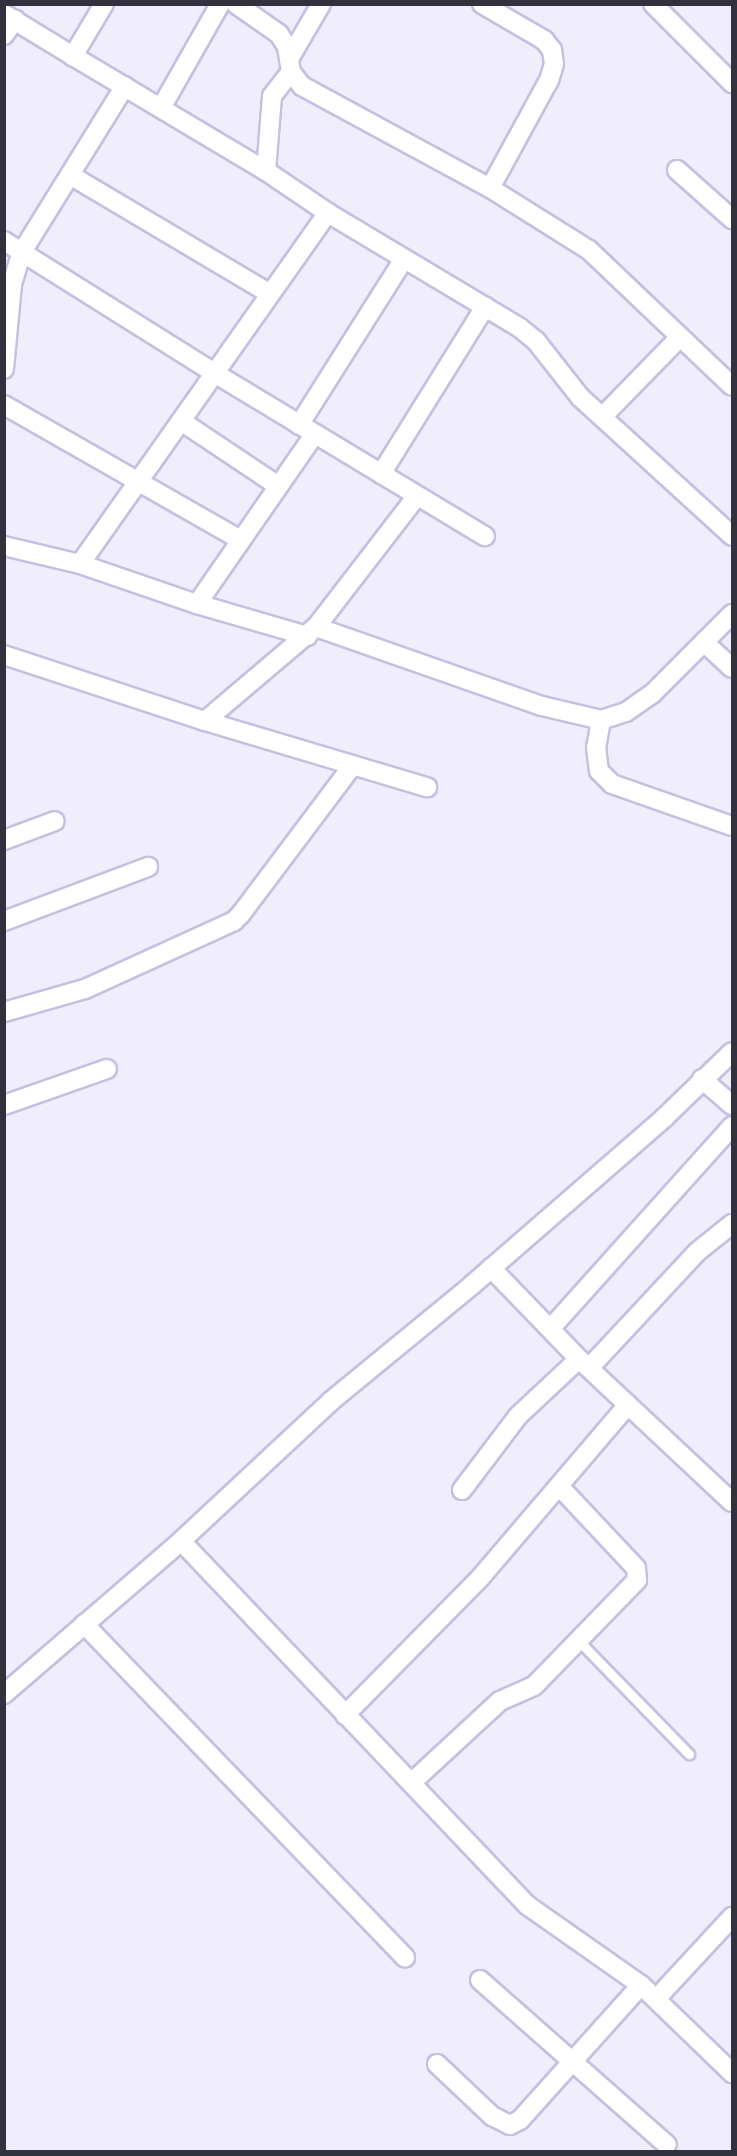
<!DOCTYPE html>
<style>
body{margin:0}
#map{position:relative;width:737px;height:2156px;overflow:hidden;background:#f0eefc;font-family:Inter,sans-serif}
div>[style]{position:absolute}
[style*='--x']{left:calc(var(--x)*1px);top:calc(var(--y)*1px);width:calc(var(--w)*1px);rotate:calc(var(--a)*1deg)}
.roads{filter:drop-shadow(2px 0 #c3c0e1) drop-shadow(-2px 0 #c3c0e1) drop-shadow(0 2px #c3c0e1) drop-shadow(0 -2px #c3c0e1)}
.service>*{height:9px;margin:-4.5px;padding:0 4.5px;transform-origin:4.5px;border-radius:4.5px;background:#fff}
.minor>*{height:18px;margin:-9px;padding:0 9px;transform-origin:9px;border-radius:9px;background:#fff}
span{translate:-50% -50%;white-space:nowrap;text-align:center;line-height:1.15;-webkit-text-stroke:4.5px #fff;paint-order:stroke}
.frame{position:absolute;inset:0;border:6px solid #32313e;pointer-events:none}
</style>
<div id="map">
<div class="roads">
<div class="service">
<i style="--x:579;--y:1641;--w:158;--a:45.8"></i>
</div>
<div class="minor">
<i style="--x:104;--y:4;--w:61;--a:120.8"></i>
<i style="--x:73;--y:56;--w:225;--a:30.8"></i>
<i style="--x:266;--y:171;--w:75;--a:34.1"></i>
<i style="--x:328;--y:213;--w:224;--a:30.9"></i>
<i style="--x:520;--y:328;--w:21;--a:39"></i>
<i style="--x:536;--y:341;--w:71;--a:51.8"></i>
<i style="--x:580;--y:397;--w:206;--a:42.4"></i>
<i style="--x:236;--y:4;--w:52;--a:34.9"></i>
<i style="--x:279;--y:34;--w:15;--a:58"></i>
<i style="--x:287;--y:47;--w:25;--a:81"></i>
<i style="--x:291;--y:72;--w:18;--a:52"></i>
<i style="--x:302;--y:86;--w:214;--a:28.5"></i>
<i style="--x:490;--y:188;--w:117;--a:32.1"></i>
<i style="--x:589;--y:250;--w:197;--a:43.6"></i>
<i style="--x:482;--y:4;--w:72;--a:30.1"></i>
<i style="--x:544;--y:40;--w:13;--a:51"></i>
<i style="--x:552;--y:50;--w:14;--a:82"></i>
<i style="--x:554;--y:64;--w:17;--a:107"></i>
<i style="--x:549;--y:80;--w:123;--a:118.6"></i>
<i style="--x:653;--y:4;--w:112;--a:45"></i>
<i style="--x:4;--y:14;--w:81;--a:31.3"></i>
<i style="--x:4;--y:35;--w:19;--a:-54"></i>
<i style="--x:289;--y:59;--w:64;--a:-59.8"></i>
<i style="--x:161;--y:108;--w:120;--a:-60.4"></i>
<i style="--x:677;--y:170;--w:74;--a:41.7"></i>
<i style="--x:266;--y:171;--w:75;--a:-85.4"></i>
<i style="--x:272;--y:96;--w:31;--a:-52"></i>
<i style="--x:70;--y:175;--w:231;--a:30.7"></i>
<i style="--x:4;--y:241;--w:250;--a:32.1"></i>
<i style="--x:216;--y:374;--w:314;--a:31.1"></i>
<i style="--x:4;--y:369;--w:85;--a:-84.6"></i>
<i style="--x:12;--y:284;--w:34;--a:-73"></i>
<i style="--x:22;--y:252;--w:195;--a:-58.2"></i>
<i style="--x:4;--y:405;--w:273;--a:29.7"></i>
<i style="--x:602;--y:417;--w:112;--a:-45.7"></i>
<i style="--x:181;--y:421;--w:117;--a:33.8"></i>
<i style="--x:299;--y:425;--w:196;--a:-57.7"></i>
<i style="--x:381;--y:474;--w:197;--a:-58.1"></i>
<i style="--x:4;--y:546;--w:78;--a:13.3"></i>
<i style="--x:80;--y:564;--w:124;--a:18.9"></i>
<i style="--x:197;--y:604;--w:115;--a:16.2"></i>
<i style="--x:80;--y:564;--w:430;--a:-54.8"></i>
<i style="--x:197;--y:604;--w:206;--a:-55.3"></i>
<i style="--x:316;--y:627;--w:165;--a:-52.4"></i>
<i style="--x:704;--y:642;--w:38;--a:43"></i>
<i style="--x:4;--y:655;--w:212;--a:18.2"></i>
<i style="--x:205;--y:721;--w:232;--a:16.6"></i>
<i style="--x:601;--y:720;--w:26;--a:-18"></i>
<i style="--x:626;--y:712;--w:32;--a:-35"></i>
<i style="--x:652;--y:694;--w:113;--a:-45"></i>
<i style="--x:205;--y:721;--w:145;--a:-40.3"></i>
<i style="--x:316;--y:627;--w:239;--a:19.3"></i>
<i style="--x:542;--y:706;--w:61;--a:13.3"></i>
<i style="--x:601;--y:720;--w:27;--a:100"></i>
<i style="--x:596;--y:747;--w:24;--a:83"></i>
<i style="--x:599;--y:771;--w:18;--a:45"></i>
<i style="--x:612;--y:784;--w:127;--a:19.3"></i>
<i style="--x:4;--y:840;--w:54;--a:-20.4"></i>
<i style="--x:4;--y:921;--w:154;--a:-20.6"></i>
<i style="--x:4;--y:1012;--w:84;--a:-15.9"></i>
<i style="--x:85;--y:989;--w:164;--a:-24.5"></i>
<i style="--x:234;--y:921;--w:10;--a:-45"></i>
<i style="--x:241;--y:914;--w:186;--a:-53.1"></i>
<i style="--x:702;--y:1079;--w:40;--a:41"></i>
<i style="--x:4;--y:1105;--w:109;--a:-19.3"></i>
<i style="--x:491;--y:1268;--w:127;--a:46"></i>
<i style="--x:579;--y:1359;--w:209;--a:43.1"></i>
<i style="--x:551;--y:1328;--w:271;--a:-48.1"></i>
<i style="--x:589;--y:1368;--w:158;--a:-47"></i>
<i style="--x:697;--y:1252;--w:45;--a:-38.7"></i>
<i style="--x:462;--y:1490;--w:93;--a:-52.9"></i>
<i style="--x:518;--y:1416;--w:83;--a:-43.1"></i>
<i style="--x:181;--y:1541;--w:502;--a:46.45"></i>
<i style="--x:527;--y:1905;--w:139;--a:35.1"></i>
<i style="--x:641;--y:1985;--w:127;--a:44"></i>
<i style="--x:84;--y:1624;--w:463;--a:46.1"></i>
<i style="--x:4;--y:1694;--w:234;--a:-40.8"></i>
<i style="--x:181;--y:1541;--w:205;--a:-43"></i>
<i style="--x:331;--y:1401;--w:183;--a:-39.4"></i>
<i style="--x:472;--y:1285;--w:256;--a:-41"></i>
<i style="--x:665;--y:1117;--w:93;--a:-44.1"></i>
<i style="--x:345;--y:1715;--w:192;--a:-45.4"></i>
<i style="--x:480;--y:1578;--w:228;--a:-49.5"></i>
<i style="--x:411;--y:1783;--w:121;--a:-42.7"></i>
<i style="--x:500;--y:1701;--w:37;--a:-24"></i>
<i style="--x:534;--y:1686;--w:148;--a:-45.8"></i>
<i style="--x:637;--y:1580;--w:12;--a:-95"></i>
<i style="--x:636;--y:1568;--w:112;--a:-133.2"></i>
<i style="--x:480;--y:1980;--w:249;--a:41.4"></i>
<i style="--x:656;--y:1999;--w:112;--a:-47.2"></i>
<i style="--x:437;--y:2064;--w:76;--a:43.4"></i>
<i style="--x:492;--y:2116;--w:20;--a:27"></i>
<i style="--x:510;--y:2125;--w:11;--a:-27"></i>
<i style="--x:520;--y:2120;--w:181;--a:-48.1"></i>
</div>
</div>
<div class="frame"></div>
</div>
